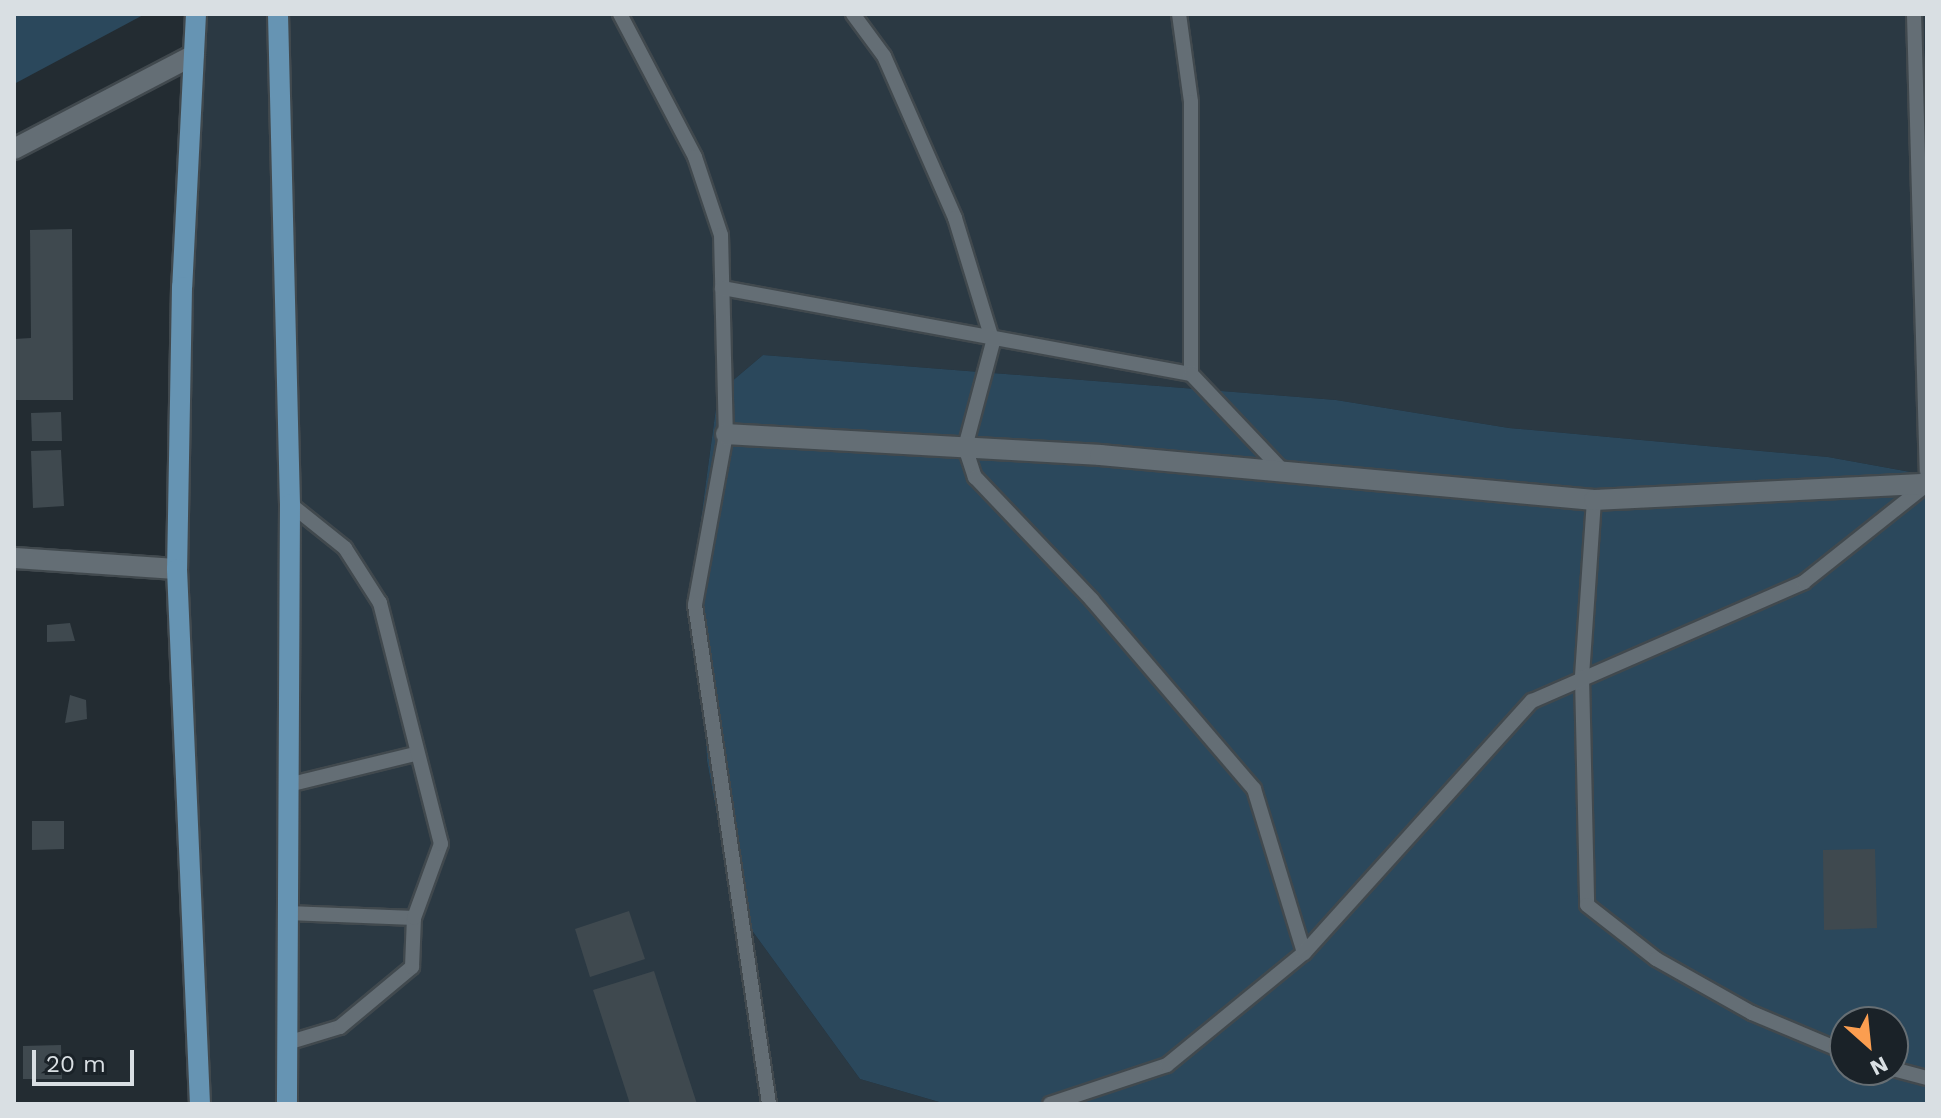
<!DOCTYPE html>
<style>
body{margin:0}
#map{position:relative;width:1941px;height:1118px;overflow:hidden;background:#232c32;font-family:"Work Sans",sans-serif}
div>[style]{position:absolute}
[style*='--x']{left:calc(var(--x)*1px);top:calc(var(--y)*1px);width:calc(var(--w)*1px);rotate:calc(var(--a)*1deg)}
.built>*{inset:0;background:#2b3943}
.green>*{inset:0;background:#2b485c}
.building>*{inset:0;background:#3f494f}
.roads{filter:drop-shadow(2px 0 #41494e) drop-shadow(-2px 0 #41494e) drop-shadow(0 2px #41494e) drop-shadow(0 -2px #41494e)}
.lane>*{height:14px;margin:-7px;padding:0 7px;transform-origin:7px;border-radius:7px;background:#646e75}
.street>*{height:20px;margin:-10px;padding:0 10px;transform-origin:10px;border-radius:10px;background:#646e75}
.primary>*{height:20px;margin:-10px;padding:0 10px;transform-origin:10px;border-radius:10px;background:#6694b3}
span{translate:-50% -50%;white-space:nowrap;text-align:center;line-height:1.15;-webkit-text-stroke:6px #1a2228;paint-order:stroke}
.frame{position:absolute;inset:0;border:16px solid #d9dfe3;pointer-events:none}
.north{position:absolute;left:1829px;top:1006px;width:80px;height:80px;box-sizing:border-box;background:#1a2228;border:2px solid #666e73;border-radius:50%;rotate:153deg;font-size:22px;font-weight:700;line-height:32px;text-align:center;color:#d9dfe3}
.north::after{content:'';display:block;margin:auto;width:28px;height:36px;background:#fb9e50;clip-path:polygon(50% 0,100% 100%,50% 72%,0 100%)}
.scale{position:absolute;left:32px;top:1050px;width:102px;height:36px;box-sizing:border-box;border:4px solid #d9dfe3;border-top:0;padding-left:10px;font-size:24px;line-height:28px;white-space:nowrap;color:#d9dfe3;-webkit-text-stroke:6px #1a2228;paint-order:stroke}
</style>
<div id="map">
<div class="built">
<i style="clip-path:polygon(205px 14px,1927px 14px,1927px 475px,1828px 457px,1509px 428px,1336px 400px,763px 355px,718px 393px,695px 563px,707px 761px,726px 865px,748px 925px,860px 1079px,946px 1104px,198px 1104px,186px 478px)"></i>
</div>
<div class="green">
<i style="clip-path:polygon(14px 14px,145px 14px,14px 84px)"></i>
<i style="clip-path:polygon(evenodd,763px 355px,1336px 400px,1509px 428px,1828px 457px,1927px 475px,1927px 1104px,946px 1104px,860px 1079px,748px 925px,726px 865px,707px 761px,695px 563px,718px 393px,763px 355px,1845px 1022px,1893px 1022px,1893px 1070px,1845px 1070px,1845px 1022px)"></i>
</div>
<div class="building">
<i style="clip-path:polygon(72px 229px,73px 400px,14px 400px,14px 339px,31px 338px,30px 230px)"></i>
<i style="clip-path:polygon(61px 412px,62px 441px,32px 441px,31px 413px)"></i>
<i style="clip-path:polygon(61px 450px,64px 506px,33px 508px,31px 451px)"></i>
<i style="clip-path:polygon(70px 623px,75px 641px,47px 642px,47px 625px)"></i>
<i style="clip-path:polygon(70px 695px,86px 700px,87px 719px,65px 723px)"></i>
<i style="clip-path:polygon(32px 821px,64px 821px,64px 849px,32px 850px)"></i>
<i style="clip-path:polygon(1875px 849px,1877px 928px,1824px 930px,1823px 850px)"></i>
<i style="clip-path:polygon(629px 911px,645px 959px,590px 977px,575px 929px)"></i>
<i style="clip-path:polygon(654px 971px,697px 1104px,630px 1104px,593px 990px)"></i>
<i style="clip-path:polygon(61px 1045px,62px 1079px,23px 1079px,23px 1046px)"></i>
</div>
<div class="roads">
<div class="lane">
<i style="--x:620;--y:14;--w:161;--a:62.3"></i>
<i style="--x:695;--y:157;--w:82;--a:71.6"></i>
<i style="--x:721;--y:235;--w:199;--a:88.6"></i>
<i style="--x:726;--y:434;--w:174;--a:100.3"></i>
<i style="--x:695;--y:605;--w:504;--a:81.56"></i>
<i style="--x:853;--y:14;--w:52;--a:53.6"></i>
<i style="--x:884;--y:56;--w:177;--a:66.3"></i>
<i style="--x:955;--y:218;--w:130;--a:73"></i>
<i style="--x:993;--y:342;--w:109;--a:104.9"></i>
<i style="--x:965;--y:447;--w:32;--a:72"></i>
<i style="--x:975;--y:477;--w:170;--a:46.4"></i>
<i style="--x:1092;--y:600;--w:249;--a:49.4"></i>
<i style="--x:1254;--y:789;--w:171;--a:73"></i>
<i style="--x:1179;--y:14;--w:89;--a:82.2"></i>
<i style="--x:1191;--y:102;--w:272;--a:90"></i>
<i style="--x:1914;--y:14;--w:457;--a:88.4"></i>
<i style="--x:722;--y:288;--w:477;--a:10.4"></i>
<i style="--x:1191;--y:374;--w:134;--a:46.5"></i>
<i style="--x:1594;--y:500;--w:177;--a:93.9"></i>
<i style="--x:1582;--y:677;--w:228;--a:88.7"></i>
<i style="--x:1587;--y:905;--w:88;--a:38"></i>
<i style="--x:1656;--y:959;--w:110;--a:29.4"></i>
<i style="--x:1752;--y:1013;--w:101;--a:22.8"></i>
<i style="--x:288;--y:785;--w:131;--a:-13.7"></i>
<i style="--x:288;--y:913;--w:126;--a:2.3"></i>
<i style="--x:287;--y:1043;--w:55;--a:-16.8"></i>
<i style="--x:340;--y:1027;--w:94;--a:-39.8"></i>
<i style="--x:412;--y:967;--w:49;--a:-87.7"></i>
<i style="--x:414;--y:918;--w:79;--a:-70"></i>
<i style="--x:441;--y:844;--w:249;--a:-104.2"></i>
<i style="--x:380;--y:603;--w:65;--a:-122.5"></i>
<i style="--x:345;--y:548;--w:70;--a:-141.3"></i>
<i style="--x:1893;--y:1069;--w:35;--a:15"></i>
<i style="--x:1050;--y:1104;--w:123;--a:-18.4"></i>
<i style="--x:1167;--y:1065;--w:177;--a:-39.3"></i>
<i style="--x:1304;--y:953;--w:340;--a:-47.9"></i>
<i style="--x:1532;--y:701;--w:297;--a:-23.6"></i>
<i style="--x:1804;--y:582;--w:157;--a:-38.5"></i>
</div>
<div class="street">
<i style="--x:14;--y:149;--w:203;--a:-27.6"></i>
<i style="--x:726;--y:434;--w:375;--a:3.2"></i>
<i style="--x:1100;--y:455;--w:496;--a:5.2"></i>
<i style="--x:1594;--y:500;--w:333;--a:-2.8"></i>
<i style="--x:14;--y:558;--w:163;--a:3.9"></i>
</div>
<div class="primary">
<i style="--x:196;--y:14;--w:273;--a:92.9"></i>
<i style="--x:182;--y:287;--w:282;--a:91"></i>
<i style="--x:177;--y:569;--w:535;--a:87.54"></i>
<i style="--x:278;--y:14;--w:490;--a:88.6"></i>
<i style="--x:290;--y:504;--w:600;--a:90.29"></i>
</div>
</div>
<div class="frame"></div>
<div class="north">N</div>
<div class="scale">20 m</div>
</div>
